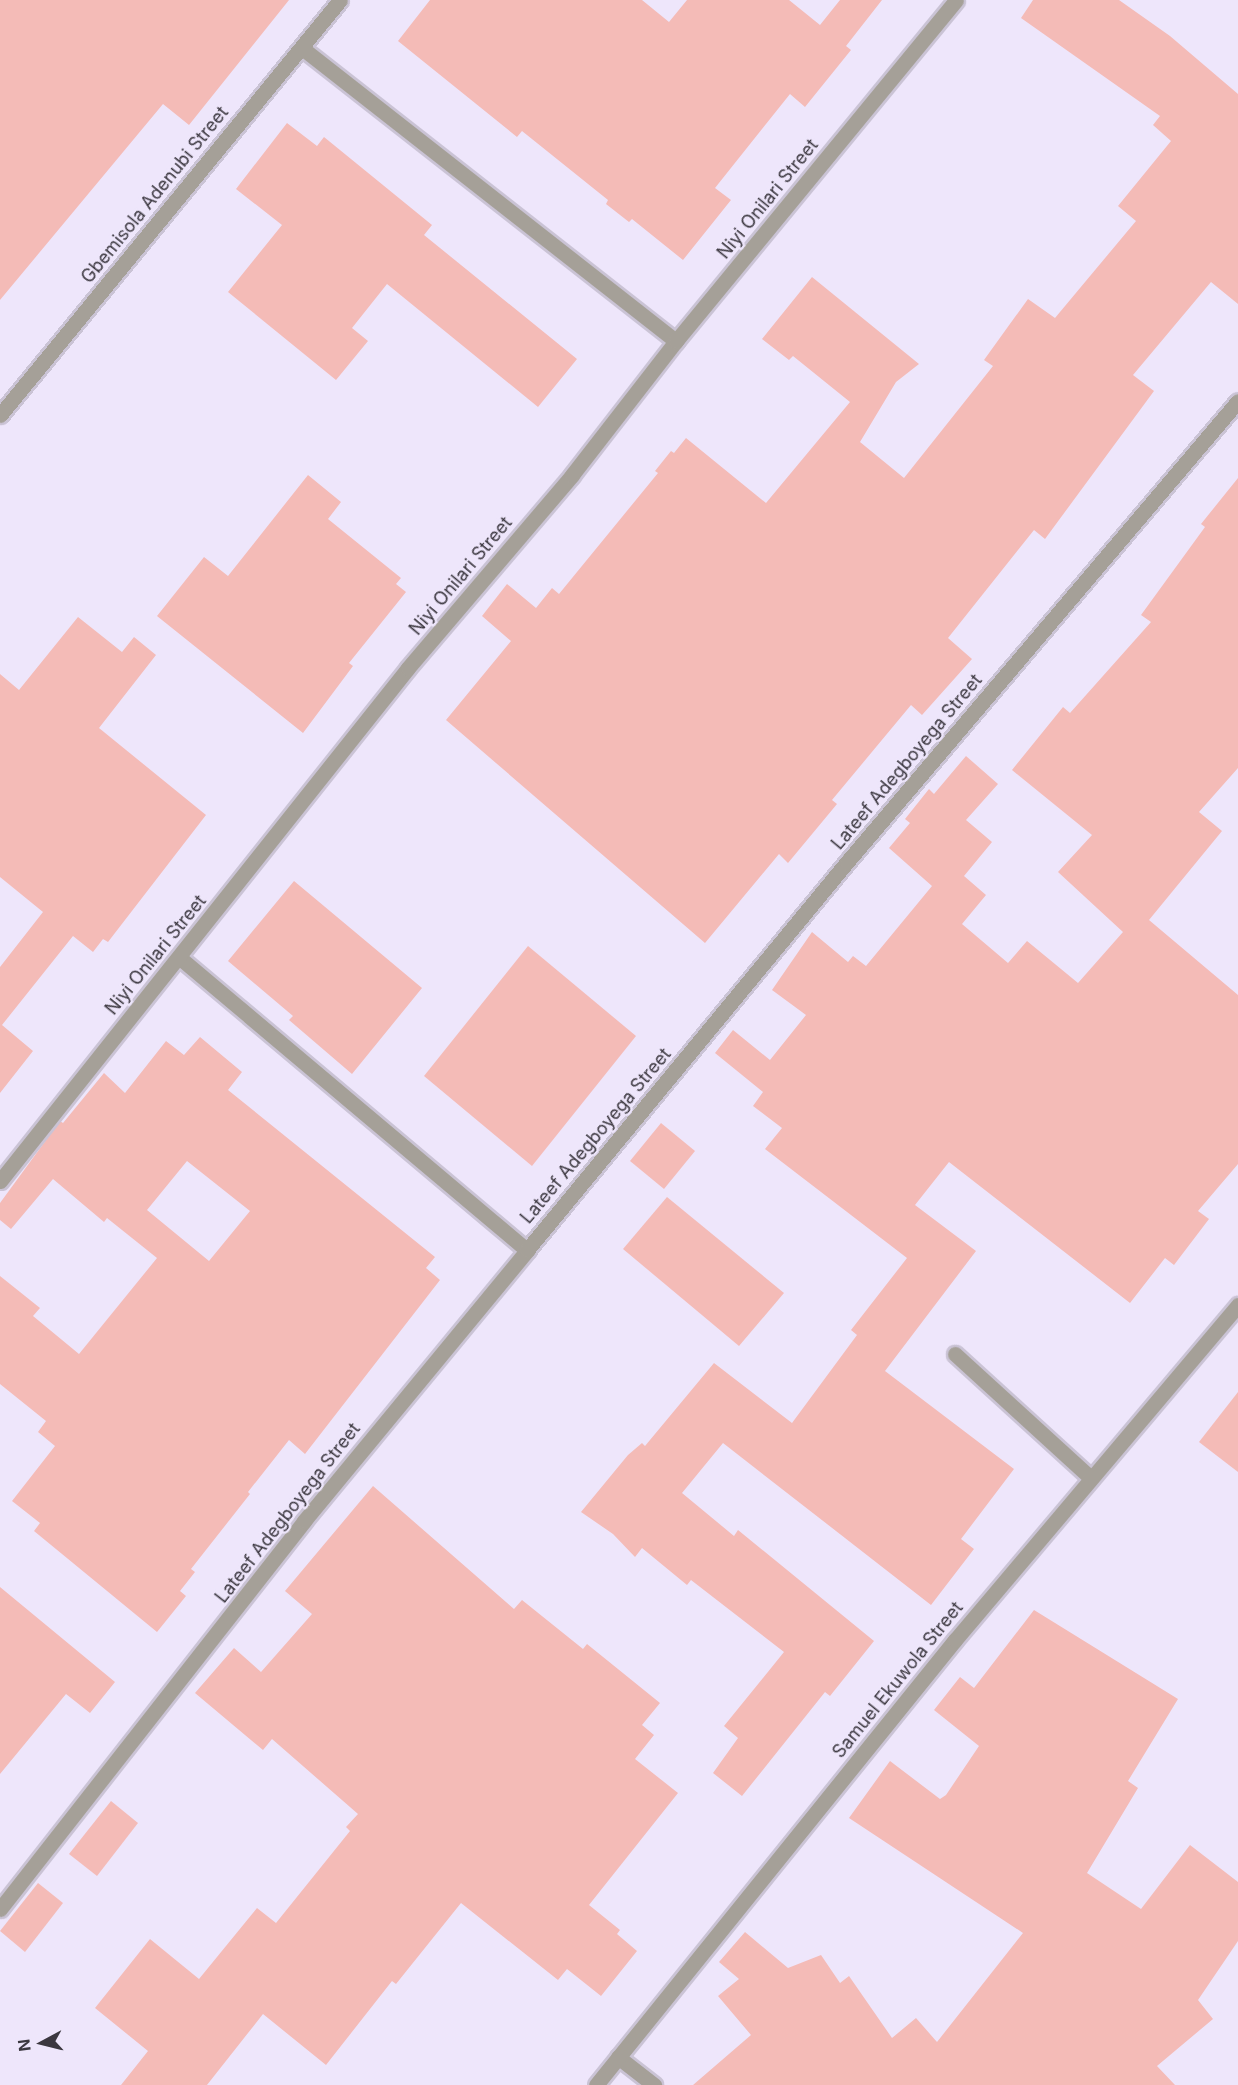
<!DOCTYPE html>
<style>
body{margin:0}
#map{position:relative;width:1238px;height:2085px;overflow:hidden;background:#eee6fb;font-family:Inter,sans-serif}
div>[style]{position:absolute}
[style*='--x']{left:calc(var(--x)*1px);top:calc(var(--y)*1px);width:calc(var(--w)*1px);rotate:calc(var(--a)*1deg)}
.building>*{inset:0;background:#f4bbb7}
.roads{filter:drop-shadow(2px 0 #cac3d5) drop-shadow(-2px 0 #cac3d5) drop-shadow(0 2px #cac3d5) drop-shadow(0 -2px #cac3d5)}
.lane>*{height:15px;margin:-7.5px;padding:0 7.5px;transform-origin:7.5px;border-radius:7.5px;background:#a5a098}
.street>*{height:15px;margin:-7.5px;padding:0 7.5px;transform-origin:7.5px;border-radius:7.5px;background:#a5a098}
span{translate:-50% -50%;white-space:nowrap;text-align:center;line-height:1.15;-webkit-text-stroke:4.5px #eee6fb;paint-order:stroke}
.street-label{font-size:18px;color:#3b373f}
.north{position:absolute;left:12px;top:2013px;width:60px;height:60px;-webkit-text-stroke:4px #eee6fb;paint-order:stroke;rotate:263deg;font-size:16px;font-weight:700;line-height:24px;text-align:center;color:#3b373f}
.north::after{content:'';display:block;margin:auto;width:21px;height:27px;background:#3b373f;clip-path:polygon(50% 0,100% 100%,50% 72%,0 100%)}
</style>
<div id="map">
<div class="building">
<i style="clip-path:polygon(0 0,289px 0,189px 125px,163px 104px,0 300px)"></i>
<i style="clip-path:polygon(430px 0,642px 0,669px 22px,687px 0,789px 0,820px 25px,840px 0,882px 0,846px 46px,851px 50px,805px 107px,790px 94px,715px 188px,731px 200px,683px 260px,632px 219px,629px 222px,606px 204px,608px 200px,522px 131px,517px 137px,398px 41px)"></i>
<i style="clip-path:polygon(1033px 0,1119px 0,1170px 36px,1238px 94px,1238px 304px,1211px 282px,1133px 375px,1154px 391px,1045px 539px,1034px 530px,948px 638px,972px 659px,922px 715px,911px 705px,832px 800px,837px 804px,788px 863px,779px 854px,705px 943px,446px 720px,511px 641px,482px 616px,507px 584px,536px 608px,552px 588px,559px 594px,658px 473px,655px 471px,671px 451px,674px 453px,686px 438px,766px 503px,850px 402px,793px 356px,789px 360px,762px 339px,812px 277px,919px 364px,896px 382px,860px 442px,904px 478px,993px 366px,984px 360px,1028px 299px,1055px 318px,1136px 221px,1118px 206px,1171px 141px,1153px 125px,1160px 116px,1021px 18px)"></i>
<i style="clip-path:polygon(287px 123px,317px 146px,324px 137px,432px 225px,424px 235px,577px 359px,538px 407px,387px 284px,352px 328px,368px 341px,336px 380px,228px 292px,282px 225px,236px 189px)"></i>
<i style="clip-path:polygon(308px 475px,341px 502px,328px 519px,401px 578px,396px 584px,406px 592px,349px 663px,353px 666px,303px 733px,157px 616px,204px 557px,228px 576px)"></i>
<i style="clip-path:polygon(1238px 478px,1238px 768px,1199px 812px,1222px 831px,1149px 920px,1238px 995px,1238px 1164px,1198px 1211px,1209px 1219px,1174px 1265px,1165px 1258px,1130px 1303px,949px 1162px,915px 1205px,976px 1251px,885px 1371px,1014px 1469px,961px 1539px,974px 1549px,931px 1605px,723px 1443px,682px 1493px,734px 1536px,738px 1530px,874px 1641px,830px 1696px,825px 1692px,742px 1796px,713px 1773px,738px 1738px,724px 1726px,784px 1652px,691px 1580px,687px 1585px,642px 1548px,635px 1557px,613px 1534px,581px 1512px,628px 1455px,642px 1443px,645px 1446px,714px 1363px,792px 1423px,857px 1335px,851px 1330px,907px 1258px,765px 1149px,782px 1128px,753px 1106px,763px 1092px,715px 1053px,733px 1030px,770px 1060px,806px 1015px,772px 990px,812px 932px,848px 962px,853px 956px,866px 966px,932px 886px,889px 848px,910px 823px,905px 819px,929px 789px,934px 794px,966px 756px,998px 784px,966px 820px,992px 842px,964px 876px,986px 895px,962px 924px,1008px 963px,1027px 941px,1078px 983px,1123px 932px,1058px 872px,1092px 835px,1012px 770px,1063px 707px,1070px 713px,1151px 622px,1141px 615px,1205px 527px,1201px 524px)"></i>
<i style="clip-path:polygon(78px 617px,122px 652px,134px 637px,156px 655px,99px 728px,206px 815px,108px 942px,103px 939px,93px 952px,73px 936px,2px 1025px,33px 1051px,0 1093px,0 967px,43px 912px,0 877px,0 674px,19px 690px)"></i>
<i style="clip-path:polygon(294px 881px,422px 988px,352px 1074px,289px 1020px,293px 1016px,228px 961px)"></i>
<i style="clip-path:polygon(528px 946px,636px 1036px,532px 1166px,424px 1076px)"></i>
<i style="clip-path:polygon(evenodd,200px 1037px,242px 1072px,228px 1090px,435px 1257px,426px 1268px,440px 1280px,305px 1454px,289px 1440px,248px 1492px,250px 1494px,191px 1569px,195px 1572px,180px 1591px,186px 1596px,157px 1632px,34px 1531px,40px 1523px,12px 1501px,55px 1446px,38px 1432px,46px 1421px,0 1384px,0 1276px,40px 1308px,33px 1316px,79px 1354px,157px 1258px,107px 1218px,104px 1222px,53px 1179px,11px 1229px,0 1220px,0 1203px,60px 1121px,63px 1123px,104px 1073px,125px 1093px,166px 1041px,184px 1055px,200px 1037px,187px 1161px,250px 1211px,209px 1261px,147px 1210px,187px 1161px)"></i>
<i style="clip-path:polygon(661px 1123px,695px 1151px,664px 1189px,630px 1161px)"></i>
<i style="clip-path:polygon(667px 1197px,784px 1293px,739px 1346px,623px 1249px)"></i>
<i style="clip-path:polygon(1238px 1392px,1238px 1472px,1199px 1442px)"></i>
<i style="clip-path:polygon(373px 1486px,514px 1609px,522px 1600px,583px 1649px,587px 1644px,660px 1703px,642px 1725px,654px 1735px,635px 1759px,678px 1793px,589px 1905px,620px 1930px,617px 1934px,637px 1951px,601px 1996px,567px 1969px,558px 1980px,461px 1903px,396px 1984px,392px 1981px,326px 2065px,263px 2014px,207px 2085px,121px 2085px,148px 2051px,95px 2008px,150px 1939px,199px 1979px,257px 1908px,276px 1923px,350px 1831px,346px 1827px,358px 1814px,272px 1739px,263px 1750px,195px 1693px,234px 1648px,261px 1672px,312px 1614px,285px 1591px)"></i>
<i style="clip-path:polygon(0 1587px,115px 1682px,90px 1713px,66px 1694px,0 1774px)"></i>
<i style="clip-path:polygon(1034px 1610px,1178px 1699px,1128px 1781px,1138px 1788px,1087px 1873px,1141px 1909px,1190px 1845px,1238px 1882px,1238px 1941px,1198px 2000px,1213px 2019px,1157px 2066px,1175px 2085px,693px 2085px,751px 2035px,718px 1996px,739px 1979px,719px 1962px,745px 1932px,788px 1968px,821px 1955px,840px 1983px,849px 1976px,892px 2038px,916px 2018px,937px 2042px,1023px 1933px,849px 1818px,890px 1761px,940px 1799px,946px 1795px,979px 1746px,934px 1710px,960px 1677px,974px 1688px)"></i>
<i style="clip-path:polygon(111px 1801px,138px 1823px,97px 1876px,69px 1854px)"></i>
<i style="clip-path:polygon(38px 1883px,63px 1903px,25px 1952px,0 1931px)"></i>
</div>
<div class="roads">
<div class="lane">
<i style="--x:955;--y:1354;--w:184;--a:42.4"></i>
<i style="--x:618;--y:2057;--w:46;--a:37.9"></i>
</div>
<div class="street">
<i style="--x:302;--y:48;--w:475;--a:38.1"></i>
<i style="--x:0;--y:415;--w:536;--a:-50.67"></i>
<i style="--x:180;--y:958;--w:454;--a:40.1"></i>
<i style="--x:0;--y:1181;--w:655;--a:-51.5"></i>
<i style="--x:408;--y:668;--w:253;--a:-49.6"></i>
<i style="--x:572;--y:475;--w:170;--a:-52.2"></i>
<i style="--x:676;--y:341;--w:441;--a:-50.6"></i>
<i style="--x:0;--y:1909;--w:493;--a:-51.9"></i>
<i style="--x:304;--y:1521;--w:351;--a:-50.5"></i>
<i style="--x:527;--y:1250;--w:503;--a:-50.49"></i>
<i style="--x:847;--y:862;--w:604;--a:-49.7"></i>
<i style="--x:596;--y:2085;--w:572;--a:-51.11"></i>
<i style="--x:955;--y:1640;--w:439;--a:-49.8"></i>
</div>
</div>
<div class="street-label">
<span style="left:155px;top:195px;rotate:-51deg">Gbemisola Adenubi Street</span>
<span style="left:768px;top:199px;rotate:-51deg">Niyi Onilari Street</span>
<span style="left:461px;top:576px;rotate:-50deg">Niyi Onilari Street</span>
<span style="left:907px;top:762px;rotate:-50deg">Lateef Adegboyega Street</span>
<span style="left:156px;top:955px;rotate:-51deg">Niyi Onilari Street</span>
<span style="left:596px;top:1136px;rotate:-50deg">Lateef Adegboyega Street</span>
<span style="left:288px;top:1513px;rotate:-52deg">Lateef Adegboyega Street</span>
<span style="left:898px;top:1680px;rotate:-51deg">Samuel Ekuwola Street</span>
</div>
<div class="north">N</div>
</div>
